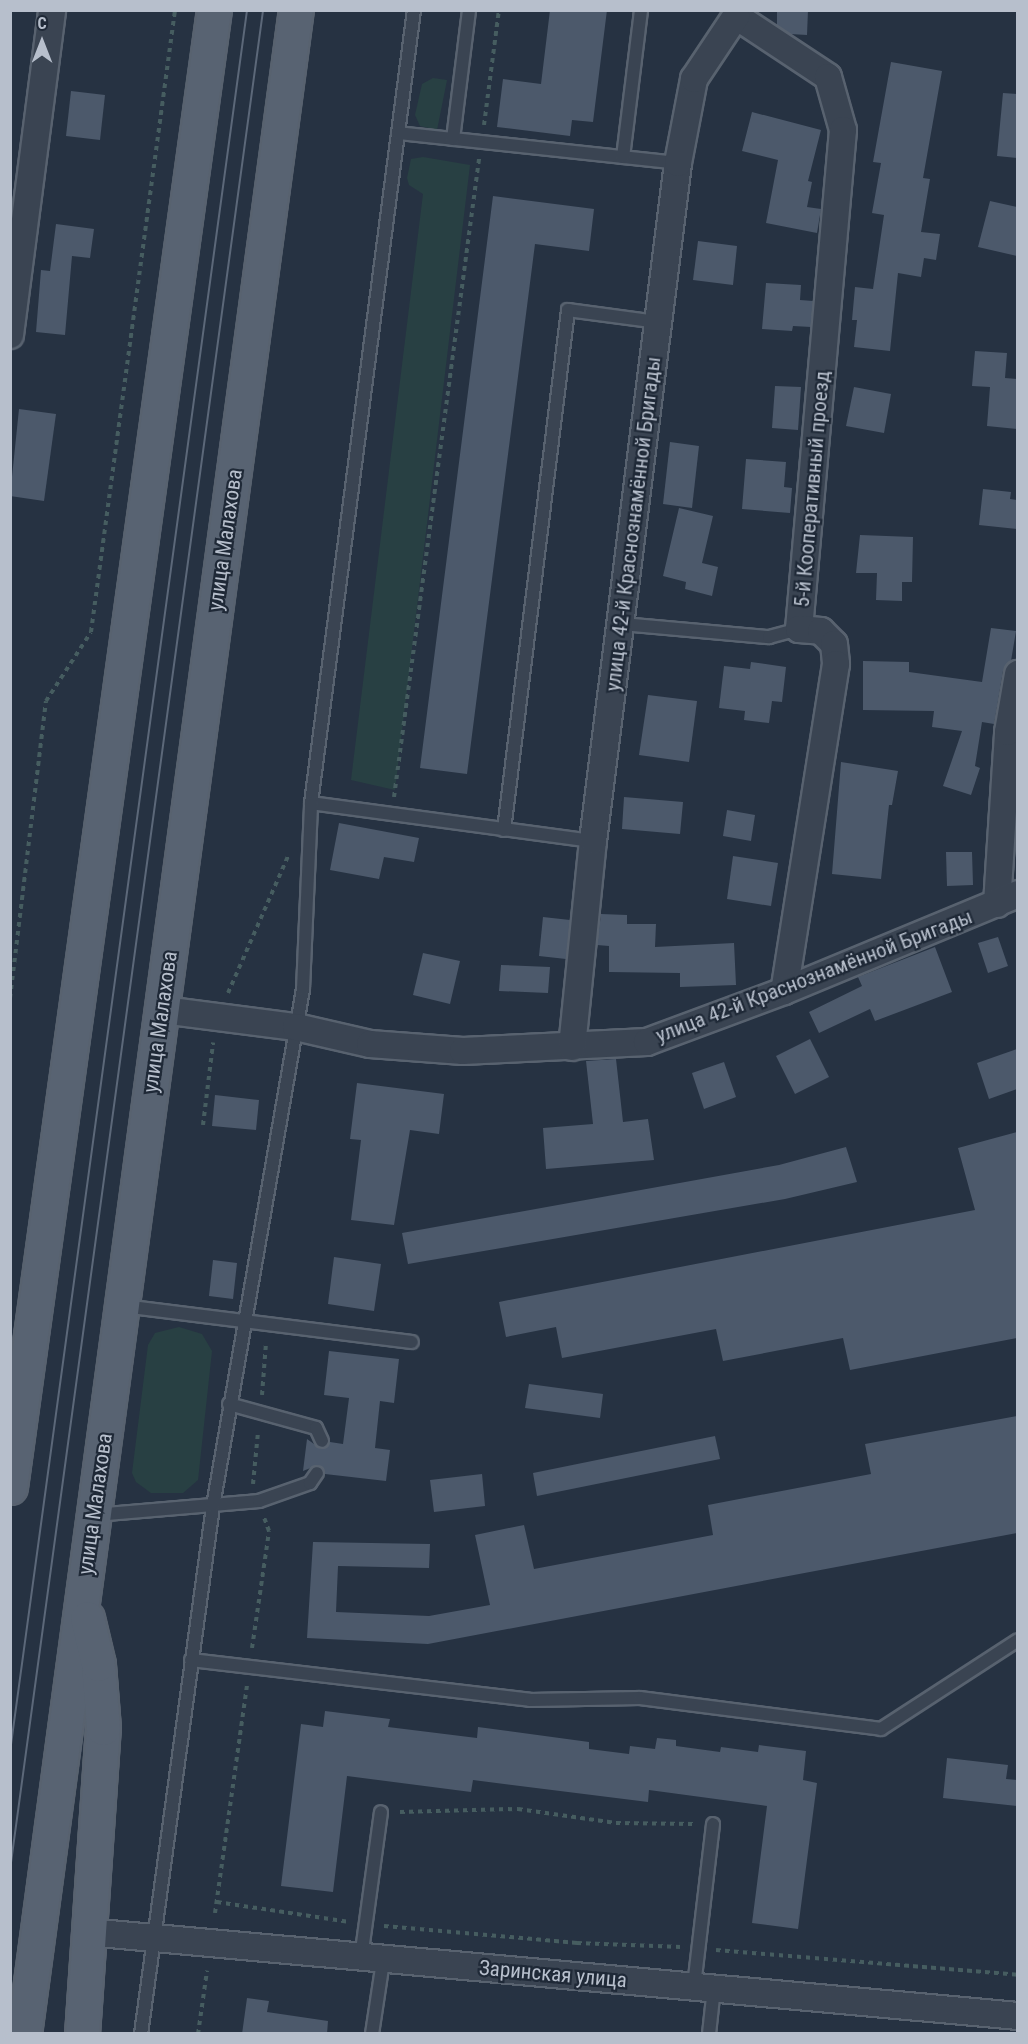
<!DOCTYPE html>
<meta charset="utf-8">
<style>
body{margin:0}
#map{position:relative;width:1028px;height:2044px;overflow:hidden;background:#263242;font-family:"Roboto Condensed",sans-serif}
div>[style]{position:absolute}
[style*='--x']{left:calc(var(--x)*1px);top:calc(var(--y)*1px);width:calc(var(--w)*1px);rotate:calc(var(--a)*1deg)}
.green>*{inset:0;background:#284043}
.building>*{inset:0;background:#4c596b}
.path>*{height:4px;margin-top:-2px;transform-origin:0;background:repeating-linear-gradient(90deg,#465d60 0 4.5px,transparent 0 9px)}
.roads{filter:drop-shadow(2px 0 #58626f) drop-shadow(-2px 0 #58626f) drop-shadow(0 2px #58626f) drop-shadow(0 -2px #58626f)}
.service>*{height:12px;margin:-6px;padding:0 6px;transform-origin:6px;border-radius:6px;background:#3a4452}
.minor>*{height:26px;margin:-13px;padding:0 13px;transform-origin:13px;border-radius:13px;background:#3a4452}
.primary>*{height:33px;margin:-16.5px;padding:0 16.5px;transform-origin:16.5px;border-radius:16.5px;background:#586372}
.tram>*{height:1.5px;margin:-0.75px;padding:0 0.75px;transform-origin:0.75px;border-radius:0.75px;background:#5c6879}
span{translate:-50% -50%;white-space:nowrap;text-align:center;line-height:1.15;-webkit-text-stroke:4.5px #1f2937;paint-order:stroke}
.street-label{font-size:21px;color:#b7bfcc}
.frame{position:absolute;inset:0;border:12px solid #b7bfcc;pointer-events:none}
.north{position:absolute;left:12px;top:12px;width:60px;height:60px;-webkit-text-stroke:4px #1f2937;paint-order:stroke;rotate:0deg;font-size:16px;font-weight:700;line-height:24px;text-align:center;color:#b7bfcc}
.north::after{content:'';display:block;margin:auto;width:21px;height:27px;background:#b7bfcc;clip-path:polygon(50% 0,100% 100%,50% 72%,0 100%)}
</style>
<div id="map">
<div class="green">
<i style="clip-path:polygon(433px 78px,447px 80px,437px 130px,420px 126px,415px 115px,422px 84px)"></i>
<i style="clip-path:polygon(423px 157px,470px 165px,395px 790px,351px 780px,423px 194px,409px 185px,407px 178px,411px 159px)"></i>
<i style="clip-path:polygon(179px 1327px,202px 1334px,212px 1351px,198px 1480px,183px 1493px,151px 1493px,136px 1482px,132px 1473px,148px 1345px,155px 1333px)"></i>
</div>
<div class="building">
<i style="clip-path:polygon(550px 10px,607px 10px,593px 122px,572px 120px,570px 136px,497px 127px,503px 79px,541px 84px)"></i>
<i style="clip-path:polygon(777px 10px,808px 10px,807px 35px,790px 34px,777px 25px)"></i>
<i style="clip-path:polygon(891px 62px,942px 71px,923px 178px,930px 179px,921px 232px,940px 234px,936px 260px,924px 258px,921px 277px,898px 273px,890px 351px,854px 347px,857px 320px,852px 320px,855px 287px,873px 289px,884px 215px,872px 213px,881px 163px,873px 162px)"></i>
<i style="clip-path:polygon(71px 91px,105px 95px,100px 140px,66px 136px)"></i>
<i style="clip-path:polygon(1003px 93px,1017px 94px,1017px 158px,997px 156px)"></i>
<i style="clip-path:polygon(752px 112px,821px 130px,808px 181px,812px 182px,807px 207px,821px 209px,817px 233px,766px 223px,778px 160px,742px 151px)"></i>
<i style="clip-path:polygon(493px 196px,594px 209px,589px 251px,535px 244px,467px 774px,420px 768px)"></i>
<i style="clip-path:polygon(990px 201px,1017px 207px,1017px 256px,978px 247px)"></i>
<i style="clip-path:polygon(56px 224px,94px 229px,90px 258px,72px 256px,65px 335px,36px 332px,41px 270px,50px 271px)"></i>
<i style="clip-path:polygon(698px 241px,737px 246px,733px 285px,693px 280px)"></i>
<i style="clip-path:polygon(766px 283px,801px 285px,800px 300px,813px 301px,811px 327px,793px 326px,792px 331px,762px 329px)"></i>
<i style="clip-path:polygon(975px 351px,1007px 353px,1005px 378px,1017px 379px,1017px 429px,987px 426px,990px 387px,972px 386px)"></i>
<i style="clip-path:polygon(775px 386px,801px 387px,798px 430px,772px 428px)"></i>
<i style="clip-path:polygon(854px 387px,891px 394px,884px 433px,846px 426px)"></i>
<i style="clip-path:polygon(19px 409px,56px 414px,44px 501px,10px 496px)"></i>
<i style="clip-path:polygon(670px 442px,699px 446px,692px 508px,663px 504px)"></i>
<i style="clip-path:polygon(746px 459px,786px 462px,784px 487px,792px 488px,790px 513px,742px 509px)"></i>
<i style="clip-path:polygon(983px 489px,1011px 492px,1010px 499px,1017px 500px,1017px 529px,979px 525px)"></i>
<i style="clip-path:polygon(679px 508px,713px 516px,702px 563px,718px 567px,712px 596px,685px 589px,686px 582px,663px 576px)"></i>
<i style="clip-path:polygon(860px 535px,913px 537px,912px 582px,902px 582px,902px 601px,876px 600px,877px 573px,856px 573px)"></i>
<i style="clip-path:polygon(991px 628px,1016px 631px,1011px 661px,1003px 671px,994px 724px,982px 722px,975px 766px,980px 768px,971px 795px,943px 786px,962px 731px,932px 727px,934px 711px,863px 710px,863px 661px,909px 662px,909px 672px,982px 682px)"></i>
<i style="clip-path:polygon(751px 662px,786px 667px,782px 702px,772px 701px,769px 723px,744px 720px,745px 711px,719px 708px,724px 666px,750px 669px)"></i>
<i style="clip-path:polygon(648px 695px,697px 701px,689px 762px,639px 755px)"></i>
<i style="clip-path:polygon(841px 762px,898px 771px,892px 805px,889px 805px,881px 879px,832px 874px)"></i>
<i style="clip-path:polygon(624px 797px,683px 802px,680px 834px,622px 829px)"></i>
<i style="clip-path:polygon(727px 810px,755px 815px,751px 841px,723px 836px)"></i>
<i style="clip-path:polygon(339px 823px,419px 838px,414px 862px,384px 857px,379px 879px,330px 870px)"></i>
<i style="clip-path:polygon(946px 852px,972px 852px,973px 885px,947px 886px)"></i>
<i style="clip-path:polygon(733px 856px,778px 863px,771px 906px,727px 899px)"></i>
<i style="clip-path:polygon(601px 914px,627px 915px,627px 924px,656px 924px,655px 947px,734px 943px,736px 985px,680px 987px,680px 973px,609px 972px,609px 946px,597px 945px)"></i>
<i style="clip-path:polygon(543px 917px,570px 920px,566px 959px,539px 956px)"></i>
<i style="clip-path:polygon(998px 937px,1008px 966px,988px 973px,978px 943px)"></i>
<i style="clip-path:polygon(935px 947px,952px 992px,875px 1021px,870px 1009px,819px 1033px,809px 1012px,862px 986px,858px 977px)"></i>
<i style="clip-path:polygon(423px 953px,460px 961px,450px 1004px,413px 995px)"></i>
<i style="clip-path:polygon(501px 965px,550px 967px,548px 993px,499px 991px)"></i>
<i style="clip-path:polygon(810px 1039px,829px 1077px,795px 1094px,776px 1056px)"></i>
<i style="clip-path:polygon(1017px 1049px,1017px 1089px,989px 1099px,977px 1063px)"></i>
<i style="clip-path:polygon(616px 1059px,623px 1122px,648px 1119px,654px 1160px,546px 1169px,543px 1128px,593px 1124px,586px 1061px)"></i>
<i style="clip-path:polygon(724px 1062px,736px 1097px,704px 1109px,692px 1073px)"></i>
<i style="clip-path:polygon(357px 1083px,444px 1094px,439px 1134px,410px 1130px,394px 1225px,351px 1220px,361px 1140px,350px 1139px)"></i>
<i style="clip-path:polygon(215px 1095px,259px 1100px,256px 1130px,212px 1126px)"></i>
<i style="clip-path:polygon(1017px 1132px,1017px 1338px,850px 1370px,843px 1338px,723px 1361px,716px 1329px,562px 1358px,556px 1327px,506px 1337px,499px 1302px,975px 1210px,958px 1148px)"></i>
<i style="clip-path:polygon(846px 1147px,857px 1182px,785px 1199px,408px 1264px,402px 1233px,779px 1165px)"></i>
<i style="clip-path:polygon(334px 1257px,381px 1264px,374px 1311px,328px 1304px)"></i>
<i style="clip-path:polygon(213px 1260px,237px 1263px,233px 1299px,209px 1296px)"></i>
<i style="clip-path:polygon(329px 1351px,399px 1359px,394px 1403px,380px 1401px,375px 1448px,390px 1450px,386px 1481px,325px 1474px,318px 1465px,303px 1471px,307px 1439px,321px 1449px,330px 1442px,343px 1444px,349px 1398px,324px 1395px)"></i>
<i style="clip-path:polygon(529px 1384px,603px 1394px,600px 1418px,525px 1408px)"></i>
<i style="clip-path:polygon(1017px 1416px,1017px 1533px,428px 1644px,307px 1638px,313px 1542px,430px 1544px,429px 1568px,338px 1566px,336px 1612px,429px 1616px,490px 1605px,475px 1535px,524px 1525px,534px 1569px,713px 1535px,708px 1505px,871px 1474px,865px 1444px)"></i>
<i style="clip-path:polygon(715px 1436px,720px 1459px,537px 1496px,533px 1473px)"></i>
<i style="clip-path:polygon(482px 1474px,485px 1506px,434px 1512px,430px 1480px)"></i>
<i style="clip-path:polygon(325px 1711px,390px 1719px,388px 1727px,477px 1738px,478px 1727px,589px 1742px,589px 1749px,629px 1754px,630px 1746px,655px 1749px,657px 1738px,676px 1740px,676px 1746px,720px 1752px,721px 1747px,758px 1752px,759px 1745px,806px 1751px,803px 1780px,817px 1783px,798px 1929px,752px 1923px,767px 1806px,649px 1790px,648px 1802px,473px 1780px,471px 1792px,347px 1776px,333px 1892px,281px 1886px,301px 1724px,323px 1727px)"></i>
<i style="clip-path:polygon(947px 1758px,1008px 1765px,1006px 1779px,1017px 1780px,1017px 1806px,943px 1798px)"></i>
<i style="clip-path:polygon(247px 1998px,269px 2001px,267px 2012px,328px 2021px,327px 2034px,242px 2034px)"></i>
</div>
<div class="path">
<i style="--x:484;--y:125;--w:116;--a:-82.6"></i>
<i style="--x:394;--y:797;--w:644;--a:-82.41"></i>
<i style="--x:228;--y:993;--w:152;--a:-66.3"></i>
<i style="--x:10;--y:998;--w:299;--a:-83.1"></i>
<i style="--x:46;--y:701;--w:82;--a:-56.9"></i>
<i style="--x:91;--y:632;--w:628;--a:-82.31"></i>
<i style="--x:203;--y:1125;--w:83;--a:-83"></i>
<i style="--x:262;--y:1395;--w:52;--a:-85.6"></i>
<i style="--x:253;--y:1484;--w:52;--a:-84.5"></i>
<i style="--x:252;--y:1648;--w:118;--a:-81.7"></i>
<i style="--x:269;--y:1531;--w:15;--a:-110"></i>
<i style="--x:400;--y:1812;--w:118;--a:-1.5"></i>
<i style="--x:518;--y:1809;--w:99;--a:8.1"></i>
<i style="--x:616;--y:1823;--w:78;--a:0.7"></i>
<i style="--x:217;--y:1902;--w:134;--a:8.6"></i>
<i style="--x:215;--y:1913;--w:230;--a:-82"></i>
<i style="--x:384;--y:1926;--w:194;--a:5"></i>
<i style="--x:577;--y:1943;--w:104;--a:2.2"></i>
<i style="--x:716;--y:1950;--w:303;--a:4.7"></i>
<i style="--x:198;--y:2034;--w:64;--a:-81.9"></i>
</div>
<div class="roads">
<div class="service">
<i style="--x:414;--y:10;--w:800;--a:97.4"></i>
<i style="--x:311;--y:803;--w:285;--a:7.7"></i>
<i style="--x:398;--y:133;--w:282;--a:6.1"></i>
<i style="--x:453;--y:139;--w:130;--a:-82.9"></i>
<i style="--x:623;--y:157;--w:148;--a:-83"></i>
<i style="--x:622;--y:624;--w:148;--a:5.1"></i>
<i style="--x:769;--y:637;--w:31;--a:-15"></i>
<i style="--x:504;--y:830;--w:524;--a:-82.98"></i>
<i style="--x:568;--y:310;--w:91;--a:7.6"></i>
<i style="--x:123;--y:1306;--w:291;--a:7.1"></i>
<i style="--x:229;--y:1404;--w:90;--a:15.4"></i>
<i style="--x:316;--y:1428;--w:14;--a:65"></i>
<i style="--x:95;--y:1515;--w:165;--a:-4.9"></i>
<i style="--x:259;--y:1501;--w:54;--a:-19.4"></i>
<i style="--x:310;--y:1483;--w:12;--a:-55"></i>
<i style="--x:191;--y:1660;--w:341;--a:6.7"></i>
<i style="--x:530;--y:1700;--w:110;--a:-1"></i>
<i style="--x:640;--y:1698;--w:243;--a:7.3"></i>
<i style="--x:881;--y:1729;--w:163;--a:-33"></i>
<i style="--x:361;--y:1958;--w:147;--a:-82.2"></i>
<i style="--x:694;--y:1986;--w:163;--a:-83.3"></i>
<i style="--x:141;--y:2034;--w:533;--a:-82.23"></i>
<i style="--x:213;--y:1506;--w:525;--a:-80.12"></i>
<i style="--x:303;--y:989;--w:186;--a:-87.5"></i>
<i style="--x:372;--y:2034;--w:74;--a:-81.4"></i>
<i style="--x:709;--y:2034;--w:46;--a:-83.8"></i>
</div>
<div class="minor">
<i style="--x:738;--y:10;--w:6;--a:108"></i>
<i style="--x:736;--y:16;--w:110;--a:33.5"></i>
<i style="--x:828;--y:77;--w:55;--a:74.2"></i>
<i style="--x:843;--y:130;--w:501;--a:95.04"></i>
<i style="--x:799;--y:629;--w:22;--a:5"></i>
<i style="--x:821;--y:631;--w:18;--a:45"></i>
<i style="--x:834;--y:644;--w:20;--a:84"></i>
<i style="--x:836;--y:664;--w:331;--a:99"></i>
<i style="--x:10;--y:335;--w:328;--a:-82.6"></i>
<i style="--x:997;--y:904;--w:172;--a:-86.3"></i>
<i style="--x:1008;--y:732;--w:59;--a:-80.2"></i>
<i style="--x:163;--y:1010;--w:134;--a:7.3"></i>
<i style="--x:296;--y:1027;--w:76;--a:12.9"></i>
<i style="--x:370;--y:1044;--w:93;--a:4.3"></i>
<i style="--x:463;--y:1051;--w:184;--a:-2.8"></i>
<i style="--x:647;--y:1042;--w:146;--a:-20.4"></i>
<i style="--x:784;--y:991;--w:253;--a:-22.5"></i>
<i style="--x:572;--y:1047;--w:207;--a:-84.2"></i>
<i style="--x:593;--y:841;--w:683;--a:-82.85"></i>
<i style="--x:678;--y:163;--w:86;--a:-79.2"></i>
<i style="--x:694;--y:79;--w:76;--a:-56.3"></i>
<i style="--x:88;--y:1932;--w:934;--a:5.16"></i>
</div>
<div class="primary">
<i style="--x:10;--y:1487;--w:1491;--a:-82.14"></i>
<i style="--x:24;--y:2034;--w:2042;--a:-82.35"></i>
<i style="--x:82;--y:2034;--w:307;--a:-86.1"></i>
<i style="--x:103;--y:1728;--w:64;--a:-94.5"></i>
<i style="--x:98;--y:1664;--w:47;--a:-103.4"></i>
</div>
</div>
<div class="tram">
<i style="--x:10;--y:1752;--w:1758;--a:-82.25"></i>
<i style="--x:10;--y:1870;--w:1877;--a:-82.25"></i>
</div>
<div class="street-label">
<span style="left:812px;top:489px;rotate:-85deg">5-й Кооперативный проезд</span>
<span style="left:633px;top:524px;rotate:-83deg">улица 42-й Краснознамённой Бригады</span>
<span style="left:225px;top:540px;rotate:-82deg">улица Малахова</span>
<span style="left:814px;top:976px;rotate:-21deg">улица 42-й Краснознамённой Бригады</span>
<span style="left:160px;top:1022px;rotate:-82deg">улица Малахова</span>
<span style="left:95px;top:1504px;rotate:-82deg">улица Малахова</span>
<span style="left:553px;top:1974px;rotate:5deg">Заринская улица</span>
</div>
<div class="frame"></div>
<div class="north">С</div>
</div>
